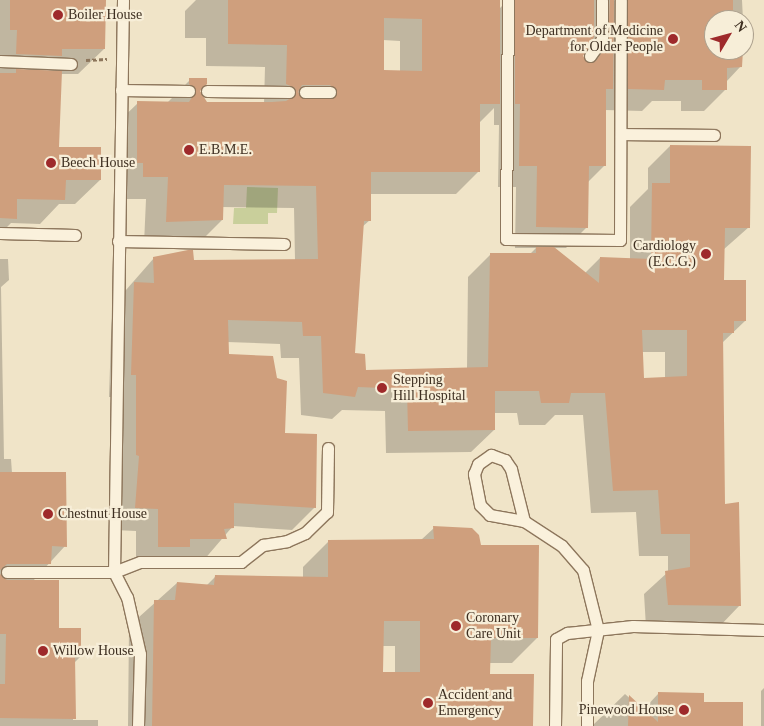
<!DOCTYPE html>
<style>
body{margin:0}
#map{position:relative;width:764px;height:726px;overflow:hidden;background:#f0e4c8;font-family:Georgia,serif}
div>[style]{position:absolute}
[style*='--x']{left:calc(var(--x)*1px);top:calc(var(--y)*1px);width:calc(var(--w)*1px);rotate:calc(var(--a)*1deg)}
.green>*{inset:0;background:#c9cf9b}
.shadow>*{inset:0;background:#0003}
.building>*{inset:0;background:#cf9f7d}
.path>*{height:3px;margin-top:-1.5px;transform-origin:0;background:repeating-linear-gradient(90deg,#8d765c 0 4px,transparent 0 6.5px)}
.roads{filter:drop-shadow(1px 0 #8d765c) drop-shadow(-1px 0 #8d765c) drop-shadow(0 1px #8d765c) drop-shadow(0 -1px #8d765c)}
.service>*{height:11px;margin:-5.5px;padding:0 5.5px;transform-origin:5.5px;border-radius:5.5px;background:#faf1dc}
.dots>*{width:14px;height:14px;translate:-50% -50%;box-sizing:border-box;border:2px solid #f7eed8;border-radius:50%}
span{translate:-50% -50%;white-space:nowrap;text-align:center;line-height:1.15;-webkit-text-stroke:4.5px #f7eed8;paint-order:stroke}
.poi-label{font-size:14px;color:#3d2e20}
.left{translate:0 -50%;text-align:left}
.right{translate:-100% -50%;text-align:right}
.north{position:absolute;left:704px;top:10px;width:50px;height:50px;box-sizing:border-box;background:#f7eed8;border:1px solid #ada18e;border-radius:50%;rotate:53deg;font-size:14px;font-weight:700;line-height:20px;text-align:center;color:#3d2e20}
.north::after{content:'';display:block;margin:auto;width:18px;height:22px;background:#9e2a2b;clip-path:polygon(50% 0,100% 100%,50% 72%,0 100%)}
</style>
<div id="map">
<div class="green">
<i style="clip-path:polygon(247px 187px,278px 188px,277px 213px,268px 213px,268px 224px,233px 224px,234px 208px,246px 208px)"></i>
</div>
<div class="shadow">
<i style="clip-path:polygon(0 0,105px 0,104px 49px,78px 74px,60px 74px,58px 148px,100px 180px,75px 204px,59px 204px,40px 224px,11px 223px,0 234px)"></i>
<i style="clip-path:polygon(evenodd,196px 0,499px 0,499px 9px,508px 0,742px 0,743px 20px,714px 20px,714px 50px,742px 50px,741px 66px,726px 82px,725px 90px,704px 111px,681px 111px,681px 101px,652px 101px,642px 111px,605px 110px,605px 165px,587px 183px,587px 227px,566px 248px,553px 248px,585px 273px,600px 258px,630px 259px,630px 207px,648px 189px,648px 168px,670px 146px,749px 227px,723px 250px,723px 281px,745px 321px,722px 343px,723px 505px,740px 605px,718px 628px,646px 627px,644px 594px,668px 572px,668px 556px,639px 556px,636px 512px,591px 513px,583px 415px,555px 415px,545px 425px,519px 425px,517px 413px,494px 413px,494px 430px,471px 452px,386px 453px,385px 411px,342px 410px,332px 419px,301px 415px,299px 358px,281px 358px,280px 344px,227px 342px,228px 356px,284px 434px,315px 507px,292px 530px,233px 526px,203px 561px,174px 561px,167px 569px,136px 569px,136px 531px,114px 530px,115px 397px,109px 397px,112px 306px,154px 258px,192px 262px,295px 260px,294px 208px,222px 207px,222px 220px,200px 242px,144px 244px,146px 199px,121px 199px,115px 185px,115px 125px,138px 103px,168px 102px,190px 80px,206px 104px,264px 104px,265px 67px,206px 66px,206px 38px,185px 38px,185px 11px,196px 0,383px 40px,400px 41px,400px 72px,383px 72px,383px 40px,196px 0,589px 43px,589px 62px,587px 64px,581px 55px,589px 43px,196px 0,494px 108px,494px 125px,499px 125px,498px 187px,516px 187px,515px 248px,536px 248px,530px 254px,491px 254px,468px 277px,467px 368px,365px 371px,354px 354px,362px 227px,370px 220px,370px 194px,456px 194px,478px 172px,479px 123px,494px 108px,196px 0,642px 352px,665px 352px,665px 378px,642px 379px,642px 352px)"></i>
<i style="clip-path:polygon(0 259px,8px 259px,9px 280px,1px 287px,4px 459px,11px 459px,12px 473px,65px 546px,33px 581px,57px 629px,80px 657px,74px 663px,73px 720px,98px 720px,98px 726px,0 726px)"></i>
<i style="clip-path:polygon(evenodd,434px 528px,480px 546px,537px 638px,512px 663px,489px 663px,489px 676px,532px 726px,128px 726px,129px 626px,177px 583px,206px 586px,215px 577px,303px 578px,303px 567px,328px 542px,421px 540px,434px 528px,382px 646px,395px 646px,395px 673px,382px 673px,382px 646px)"></i>
<i style="clip-path:polygon(764px 688px,764px 726px,761px 726px,761px 691px)"></i>
<i style="clip-path:polygon(625px 694px,643px 710px,658px 694px,703px 703px,741px 726px,592px 726px)"></i>
</div>
<div class="building">
<i style="clip-path:polygon(10px 0,106px 0,105px 49px,62px 49px,62px 56px,16px 54px,17px 30px,10px 30px)"></i>
<i style="clip-path:polygon(evenodd,228px 0,500px 0,500px 104px,480px 104px,480px 172px,371px 172px,371px 221px,364px 221px,355px 353px,365px 354px,366px 370px,488px 367px,490px 253px,536px 253px,536px 247px,554px 247px,599px 283px,600px 257px,651px 259px,652px 183px,670px 183px,670px 145px,751px 146px,750px 228px,725px 228px,724px 280px,746px 280px,746px 321px,734px 321px,734px 333px,723px 333px,725px 504px,739px 502px,741px 606px,668px 605px,665px 571px,690px 567px,690px 534px,661px 534px,658px 490px,613px 491px,605px 393px,571px 393px,569px 403px,541px 403px,539px 391px,495px 391px,495px 430px,408px 431px,407px 389px,358px 387px,355px 397px,323px 393px,321px 336px,303px 336px,302px 322px,228px 320px,229px 354px,273px 356px,277px 378px,287px 381px,285px 433px,317px 434px,316px 508px,234px 503px,234px 528px,224px 529px,227px 539px,190px 539px,190px 547px,158px 547px,158px 509px,135px 508px,139px 456px,136px 455px,136px 375px,131px 375px,134px 282px,154px 283px,153px 257px,188px 250px,193px 250px,194px 260px,318px 259px,316px 186px,224px 185px,223px 220px,166px 222px,168px 177px,143px 177px,143px 163px,137px 163px,137px 101px,189px 102px,196px 91px,189px 84px,189px 78px,207px 78px,207px 84px,200px 91px,207px 102px,272px 102px,286px 101px,296px 95px,295px 88px,286px 84px,287px 45px,228px 44px,228px 0,384px 18px,422px 19px,422px 71px,384px 70px,384px 18px,228px 0,302px 85px,330px 85px,337px 92px,330px 99px,305px 99px,298px 92px,302px 85px,228px 0,642px 330px,687px 330px,687px 376px,644px 378px,642px 330px)"></i>
<i style="clip-path:polygon(515px 0,594px 0,594px 37px,583px 56px,590px 63px,596px 61px,608px 43px,610px 0,614px 0,613px 89px,606px 89px,606px 166px,589px 166px,588px 228px,536px 227px,537px 166px,519px 166px,520px 104px,515px 104px)"></i>
<i style="clip-path:polygon(628px 0,733px 0,733px 20px,714px 20px,714px 50px,743px 50px,742px 67px,727px 68px,727px 90px,702px 90px,702px 80px,665px 80px,664px 90px,628px 89px)"></i>
<i style="clip-path:polygon(16px 69px,62px 71px,59px 147px,101px 147px,101px 180px,66px 180px,65px 200px,17px 199px,17px 219px,0 218px,0 73px,16px 73px)"></i>
<i style="clip-path:polygon(0 472px,66px 472px,67px 547px,52px 546px,51px 564px,7px 564px,0 570px)"></i>
<i style="clip-path:polygon(evenodd,433px 526px,472px 528px,479px 535px,481px 545px,539px 545px,538px 638px,491px 638px,490px 674px,534px 674px,533px 726px,152px 726px,154px 600px,175px 600px,177px 582px,214px 585px,215px 575px,328px 577px,328px 540px,434px 539px,433px 526px,384px 621px,420px 621px,420px 672px,383px 672px,384px 621px)"></i>
<i style="clip-path:polygon(0 574px,7px 580px,59px 580px,59px 628px,81px 628px,81px 657px,75px 657px,76px 719px,0 718px,0 684px,5px 684px,6px 634px,0 634px)"></i>
<i style="clip-path:polygon(658px 692px,704px 693px,704px 702px,743px 702px,743px 726px,628px 726px,629px 695px,658px 722px)"></i>
</div>
<div class="path">
<i style="--x:86;--y:60;--w:21;--a:-3"></i>
</div>
<div class="roads">
<div class="service">
<i style="--x:123;--y:0;--w:572;--a:90.9"></i>
<i style="--x:114;--y:572;--w:28;--a:63"></i>
<i style="--x:127;--y:597;--w:58;--a:77.2"></i>
<i style="--x:140;--y:654;--w:72;--a:91.6"></i>
<i style="--x:508;--y:0;--w:239;--a:90.5"></i>
<i style="--x:506;--y:239;--w:114;--a:0.5"></i>
<i style="--x:620;--y:240;--w:240;--a:-89.8"></i>
<i style="--x:590;--y:56;--w:21;--a:-55"></i>
<i style="--x:602;--y:39;--w:39;--a:-90"></i>
<i style="--x:0;--y:61;--w:71;--a:2.4"></i>
<i style="--x:121;--y:90;--w:68;--a:0.8"></i>
<i style="--x:207;--y:91;--w:82;--a:0.7"></i>
<i style="--x:305;--y:92;--w:25;--a:0"></i>
<i style="--x:621;--y:134;--w:93;--a:0.6"></i>
<i style="--x:0;--y:233;--w:75;--a:1.5"></i>
<i style="--x:118;--y:241;--w:166;--a:1"></i>
<i style="--x:491;--y:455;--w:15;--a:20"></i>
<i style="--x:505;--y:460;--w:11;--a:56"></i>
<i style="--x:511;--y:469;--w:54;--a:76"></i>
<i style="--x:524;--y:521;--w:35;--a:-170"></i>
<i style="--x:490;--y:515;--w:14;--a:-135"></i>
<i style="--x:480;--y:505;--w:32;--a:-101"></i>
<i style="--x:474;--y:474;--w:11;--a:-68"></i>
<i style="--x:478;--y:464;--w:16;--a:-35"></i>
<i style="--x:524;--y:521;--w:45;--a:33.3"></i>
<i style="--x:562;--y:546;--w:32;--a:49"></i>
<i style="--x:583;--y:570;--w:62;--a:76"></i>
<i style="--x:7;--y:572;--w:107;--a:0"></i>
<i style="--x:114;--y:572;--w:28;--a:-21"></i>
<i style="--x:140;--y:562;--w:101;--a:0"></i>
<i style="--x:241;--y:562;--w:28;--a:-38"></i>
<i style="--x:263;--y:545;--w:24;--a:-9"></i>
<i style="--x:287;--y:541;--w:20;--a:-24"></i>
<i style="--x:305;--y:533;--w:30;--a:-44"></i>
<i style="--x:327;--y:512;--w:64;--a:-89.1"></i>
<i style="--x:555;--y:726;--w:87;--a:-89.3"></i>
<i style="--x:556;--y:639;--w:13;--a:-29"></i>
<i style="--x:567;--y:633;--w:66;--a:-6.1"></i>
<i style="--x:633;--y:626;--w:131;--a:1.7"></i>
<i style="--x:587;--y:726;--w:45;--a:-90"></i>
<i style="--x:587;--y:681;--w:52;--a:-77.8"></i>
</div>
</div>
<div class="dots">
<i style="left:58px;top:15px;background:#9e2a2b"></i>
<i style="left:673px;top:39px;background:#9e2a2b"></i>
<i style="left:189px;top:150px;background:#9e2a2b"></i>
<i style="left:51px;top:163px;background:#9e2a2b"></i>
<i style="left:706px;top:254px;background:#9e2a2b"></i>
<i style="left:382px;top:388px;background:#9e2a2b"></i>
<i style="left:48px;top:514px;background:#9e2a2b"></i>
<i style="left:456px;top:626px;background:#9e2a2b"></i>
<i style="left:43px;top:651px;background:#9e2a2b"></i>
<i style="left:428px;top:703px;background:#9e2a2b"></i>
<i style="left:684px;top:710px;background:#9e2a2b"></i>
</div>
<div class="poi-label">
<span class="left" style="left:68px;top:15px">Boiler House</span>
<span class="right" style="left:663px;top:39px">Department of Medicine<br>for Older People</span>
<span class="left" style="left:199px;top:150px">E.B.M.E.</span>
<span class="left" style="left:61px;top:163px">Beech House</span>
<span class="right" style="left:696px;top:254px">Cardiology<br>(E.C.G.)</span>
<span class="left" style="left:393px;top:388px">Stepping<br>Hill Hospital</span>
<span class="left" style="left:58px;top:514px">Chestnut House</span>
<span class="left" style="left:466px;top:626px">Coronary<br>Care Unit</span>
<span class="left" style="left:53px;top:651px">Willow House</span>
<span class="left" style="left:438px;top:703px">Accident and<br>Emergency</span>
<span class="right" style="left:674px;top:710px">Pinewood House</span>
</div>
<div class="north">N</div>
</div>
